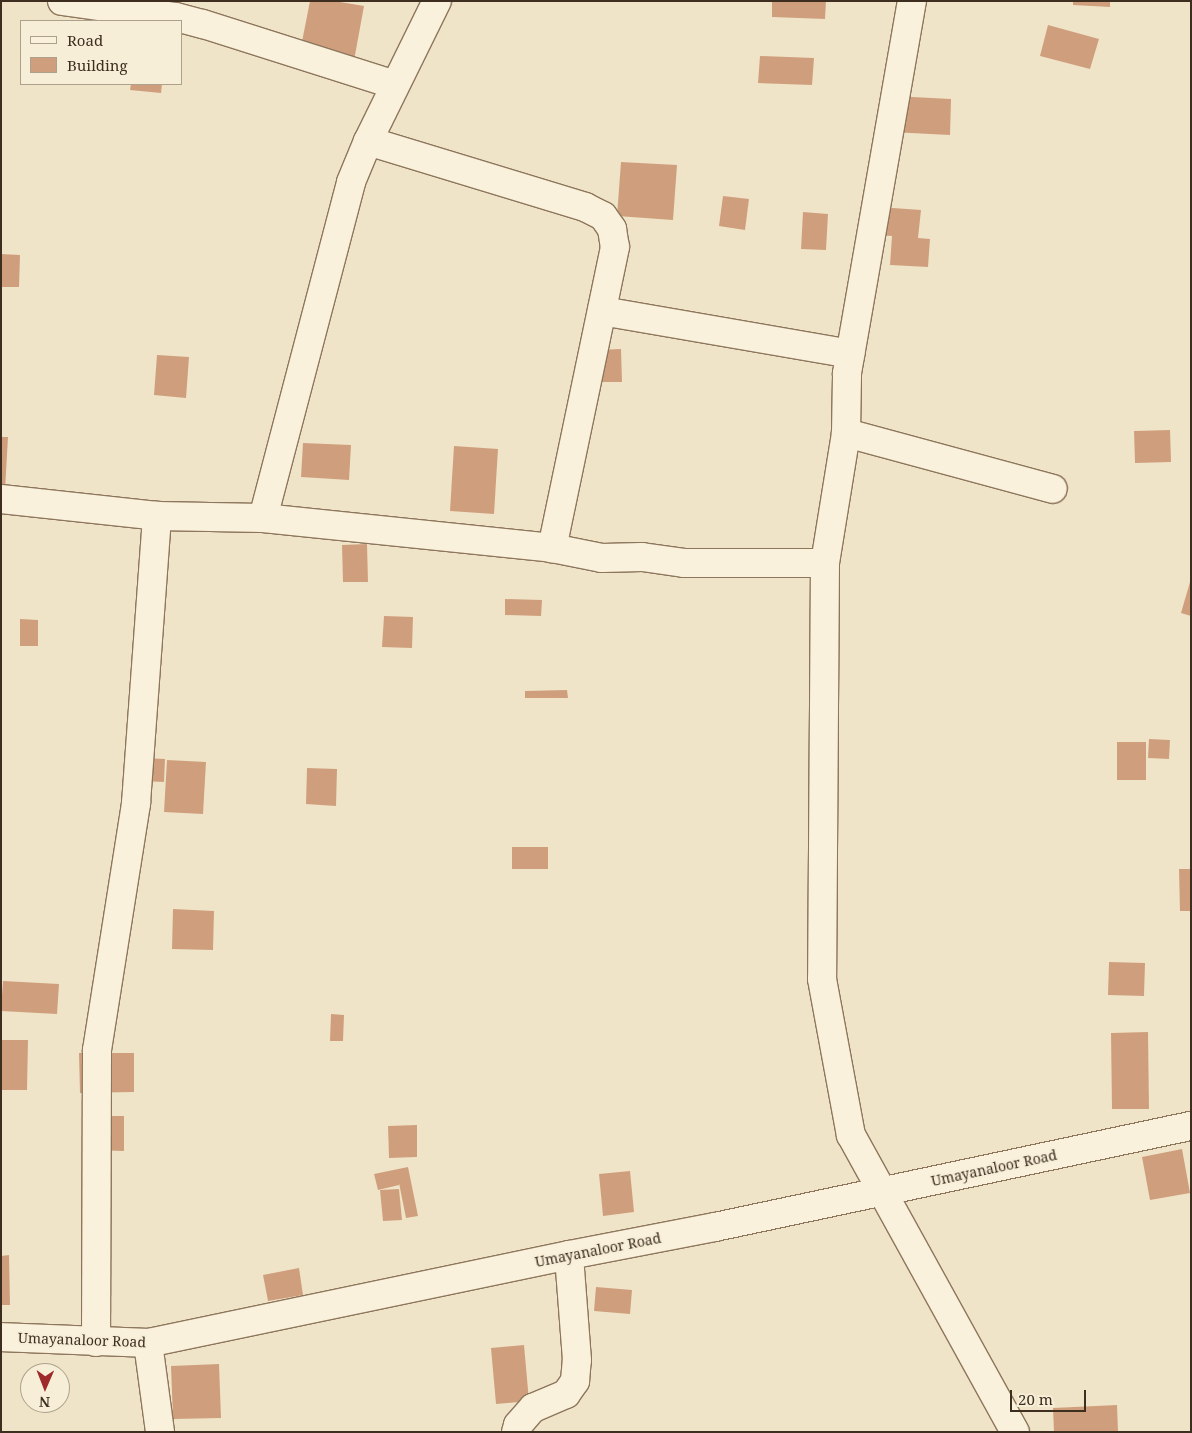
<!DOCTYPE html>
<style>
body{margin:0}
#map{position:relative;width:1192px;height:1433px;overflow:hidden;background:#f0e4c8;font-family:"Noto Serif",serif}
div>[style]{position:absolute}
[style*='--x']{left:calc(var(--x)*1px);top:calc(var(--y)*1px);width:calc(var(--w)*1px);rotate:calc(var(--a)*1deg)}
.building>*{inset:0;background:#cf9f7d}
.roads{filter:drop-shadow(1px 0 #8d765c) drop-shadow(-1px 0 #8d765c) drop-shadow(0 1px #8d765c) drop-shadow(0 -1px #8d765c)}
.minor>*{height:28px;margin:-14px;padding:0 14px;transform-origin:14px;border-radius:14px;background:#faf1dc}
.secondary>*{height:28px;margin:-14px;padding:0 14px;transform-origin:14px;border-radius:14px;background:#faf1dc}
span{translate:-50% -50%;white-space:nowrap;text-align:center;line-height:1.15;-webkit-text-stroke:4px #f7eed8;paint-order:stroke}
.street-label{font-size:14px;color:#3d2e20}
.frame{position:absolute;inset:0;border:2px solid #3d2e20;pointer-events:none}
.legend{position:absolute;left:20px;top:20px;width:162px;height:65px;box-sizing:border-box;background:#f7eed8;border:1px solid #ada18e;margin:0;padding:6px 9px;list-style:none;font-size:15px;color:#3d2e20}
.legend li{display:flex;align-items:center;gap:10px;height:25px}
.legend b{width:25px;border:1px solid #ada18e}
.north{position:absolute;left:20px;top:1363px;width:50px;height:50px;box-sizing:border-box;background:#f7eed8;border:1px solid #ada18e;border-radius:50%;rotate:181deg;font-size:14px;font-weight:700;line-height:20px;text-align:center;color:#3d2e20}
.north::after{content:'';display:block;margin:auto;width:18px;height:22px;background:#9e2a2b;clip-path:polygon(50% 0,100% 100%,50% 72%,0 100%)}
.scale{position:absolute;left:1010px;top:1390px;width:76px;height:22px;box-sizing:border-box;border:2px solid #3d2e20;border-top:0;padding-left:6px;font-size:15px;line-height:18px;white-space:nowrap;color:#3d2e20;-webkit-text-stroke:4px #f7eed8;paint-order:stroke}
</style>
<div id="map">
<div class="building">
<i style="clip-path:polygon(310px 1px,334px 1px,364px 6px,353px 66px,299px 57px)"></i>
<i style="clip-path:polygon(772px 1px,826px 1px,825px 19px,772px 17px)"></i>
<i style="clip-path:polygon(1073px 1px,1110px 1px,1110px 7px,1073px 5px)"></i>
<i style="clip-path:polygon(1048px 25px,1099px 39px,1090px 69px,1040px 56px)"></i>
<i style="clip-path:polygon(760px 56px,814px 58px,812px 85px,758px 83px)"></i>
<i style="clip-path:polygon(131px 84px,162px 84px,161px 93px,130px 90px)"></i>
<i style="clip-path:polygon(893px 96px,951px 99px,950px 135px,891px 132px)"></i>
<i style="clip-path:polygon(621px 162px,677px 165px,673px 220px,617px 216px)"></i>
<i style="clip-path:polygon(723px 196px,749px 199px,745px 230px,719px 226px)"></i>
<i style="clip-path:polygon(879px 207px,921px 210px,918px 238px,930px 239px,928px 267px,890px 265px,892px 236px,877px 235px)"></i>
<i style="clip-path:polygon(803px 212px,828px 214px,826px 250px,801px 249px)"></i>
<i style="clip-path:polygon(1px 254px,20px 255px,19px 287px,1px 287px)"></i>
<i style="clip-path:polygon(621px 349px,622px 382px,595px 382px,595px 350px)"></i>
<i style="clip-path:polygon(157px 355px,189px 357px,186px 398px,154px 395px)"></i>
<i style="clip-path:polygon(1170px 430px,1171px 462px,1135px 463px,1134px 431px)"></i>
<i style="clip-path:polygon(1px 437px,8px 437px,4px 508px,1px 508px)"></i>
<i style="clip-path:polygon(303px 443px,351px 445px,349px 480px,301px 477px)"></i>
<i style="clip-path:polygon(454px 446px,498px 449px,494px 514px,450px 511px)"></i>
<i style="clip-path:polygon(367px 544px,368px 582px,343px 582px,342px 545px)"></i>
<i style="clip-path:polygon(1190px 582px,1191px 582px,1191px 616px,1181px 613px)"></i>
<i style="clip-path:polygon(505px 599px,542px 600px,541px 616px,505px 615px)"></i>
<i style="clip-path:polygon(384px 616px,413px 617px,412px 648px,382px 647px)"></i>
<i style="clip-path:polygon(20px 619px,38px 620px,38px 646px,20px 646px)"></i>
<i style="clip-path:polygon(567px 690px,568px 698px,525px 698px,525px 691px)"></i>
<i style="clip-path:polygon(1149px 739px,1170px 740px,1169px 759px,1148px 758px)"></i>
<i style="clip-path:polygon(1117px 742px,1146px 742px,1146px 780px,1117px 780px)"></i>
<i style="clip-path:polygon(143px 758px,165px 759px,164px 782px,141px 781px)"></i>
<i style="clip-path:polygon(167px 760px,206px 762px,203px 814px,164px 812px)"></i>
<i style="clip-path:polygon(307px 768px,337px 769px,336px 806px,306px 804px)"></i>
<i style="clip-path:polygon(512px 847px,548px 847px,548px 869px,512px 869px)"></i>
<i style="clip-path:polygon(1179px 869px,1191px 869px,1191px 911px,1180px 911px)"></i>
<i style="clip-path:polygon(173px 909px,214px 911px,213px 950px,172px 949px)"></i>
<i style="clip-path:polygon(1109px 962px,1145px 963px,1144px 996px,1108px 995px)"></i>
<i style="clip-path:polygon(3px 981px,59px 984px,57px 1014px,1px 1011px)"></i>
<i style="clip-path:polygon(331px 1014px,344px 1015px,343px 1041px,330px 1041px)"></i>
<i style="clip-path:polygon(1148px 1032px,1149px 1109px,1112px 1109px,1111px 1033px)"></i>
<i style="clip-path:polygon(1px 1040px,28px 1040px,27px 1090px,1px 1090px)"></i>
<i style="clip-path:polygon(79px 1053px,134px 1053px,134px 1092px,80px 1093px)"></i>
<i style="clip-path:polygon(89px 1116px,124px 1116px,124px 1151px,89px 1150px)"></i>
<i style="clip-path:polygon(417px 1125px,417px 1157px,389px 1158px,388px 1126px)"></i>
<i style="clip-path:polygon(1182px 1149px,1190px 1193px,1150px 1200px,1142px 1157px)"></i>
<i style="clip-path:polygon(408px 1167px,418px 1216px,406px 1218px,399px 1183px,399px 1185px,378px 1190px,374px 1174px)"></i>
<i style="clip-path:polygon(630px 1171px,634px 1212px,603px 1216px,599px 1174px)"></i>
<i style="clip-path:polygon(399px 1189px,402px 1220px,383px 1221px,380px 1190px)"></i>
<i style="clip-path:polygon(9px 1255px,10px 1305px,1px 1305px,1px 1256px)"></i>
<i style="clip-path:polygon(299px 1268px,303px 1295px,268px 1301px,263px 1275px)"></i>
<i style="clip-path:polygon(596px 1287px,632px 1290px,630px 1314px,594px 1311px)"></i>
<i style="clip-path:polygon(524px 1345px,529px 1401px,496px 1404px,491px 1348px)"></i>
<i style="clip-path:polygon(219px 1364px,221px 1418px,173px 1419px,171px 1366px)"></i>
<i style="clip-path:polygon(1117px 1405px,1118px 1432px,1054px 1432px,1053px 1408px)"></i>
</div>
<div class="roads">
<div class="minor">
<i style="--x:62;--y:1;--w:115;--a:8"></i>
<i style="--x:176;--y:17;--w:28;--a:15"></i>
<i style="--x:203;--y:24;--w:201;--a:17.6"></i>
<i style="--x:368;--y:141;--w:227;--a:16.9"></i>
<i style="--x:585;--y:207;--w:20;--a:27"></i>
<i style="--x:603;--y:216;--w:16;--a:55"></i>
<i style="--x:612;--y:229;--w:18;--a:81"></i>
<i style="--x:615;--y:247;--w:308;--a:101.8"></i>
<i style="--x:602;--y:311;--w:252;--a:9.8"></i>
<i style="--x:846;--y:433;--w:214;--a:15.1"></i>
<i style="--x:1;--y:499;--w:157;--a:6.2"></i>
<i style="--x:157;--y:516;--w:106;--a:1.1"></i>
<i style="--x:263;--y:518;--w:291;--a:5.9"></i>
<i style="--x:552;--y:548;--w:51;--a:11.3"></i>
<i style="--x:602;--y:558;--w:40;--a:-1.4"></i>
<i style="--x:642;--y:557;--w:42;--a:8.1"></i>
<i style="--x:684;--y:563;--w:141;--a:0"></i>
<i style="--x:825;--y:563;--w:132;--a:-80.8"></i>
<i style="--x:846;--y:433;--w:60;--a:-89"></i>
<i style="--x:847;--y:373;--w:378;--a:-80.1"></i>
<i style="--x:263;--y:518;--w:347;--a:-75.3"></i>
<i style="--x:351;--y:182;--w:44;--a:-67.5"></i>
<i style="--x:368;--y:141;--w:156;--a:-63.8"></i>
<i style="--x:825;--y:563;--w:416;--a:90.4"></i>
<i style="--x:822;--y:979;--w:159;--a:79.5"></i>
<i style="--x:851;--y:1135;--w:339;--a:61.1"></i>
<i style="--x:96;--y:1342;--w:292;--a:-89.8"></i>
<i style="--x:97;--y:1050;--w:250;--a:-81"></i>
<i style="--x:136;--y:803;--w:288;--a:-85.8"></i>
<i style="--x:148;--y:1343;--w:90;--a:82.3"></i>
<i style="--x:516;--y:1432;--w:7;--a:-74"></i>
<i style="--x:518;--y:1425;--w:23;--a:-49"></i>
<i style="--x:533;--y:1408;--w:36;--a:-23"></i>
<i style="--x:566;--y:1394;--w:16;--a:-55"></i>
<i style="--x:575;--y:1381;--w:21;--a:-85"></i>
<i style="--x:577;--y:1360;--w:105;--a:-94.4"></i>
</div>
<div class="secondary">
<i style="--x:1;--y:1337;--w:147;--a:2.3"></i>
<i style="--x:148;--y:1343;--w:430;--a:-11.8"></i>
<i style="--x:569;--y:1255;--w:149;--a:-10.9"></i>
<i style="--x:715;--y:1227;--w:487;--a:-12"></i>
</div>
</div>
<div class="street-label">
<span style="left:994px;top:1168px;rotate:-12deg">Umayanaloor Road</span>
<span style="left:598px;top:1250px;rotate:-11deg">Umayanaloor Road</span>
<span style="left:82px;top:1340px;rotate:2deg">Umayanaloor Road</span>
</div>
<div class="frame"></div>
<ul class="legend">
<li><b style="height:6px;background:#faf1dc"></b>Road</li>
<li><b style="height:14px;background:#cf9f7d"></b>Building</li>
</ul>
<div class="north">N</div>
<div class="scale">20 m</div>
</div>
